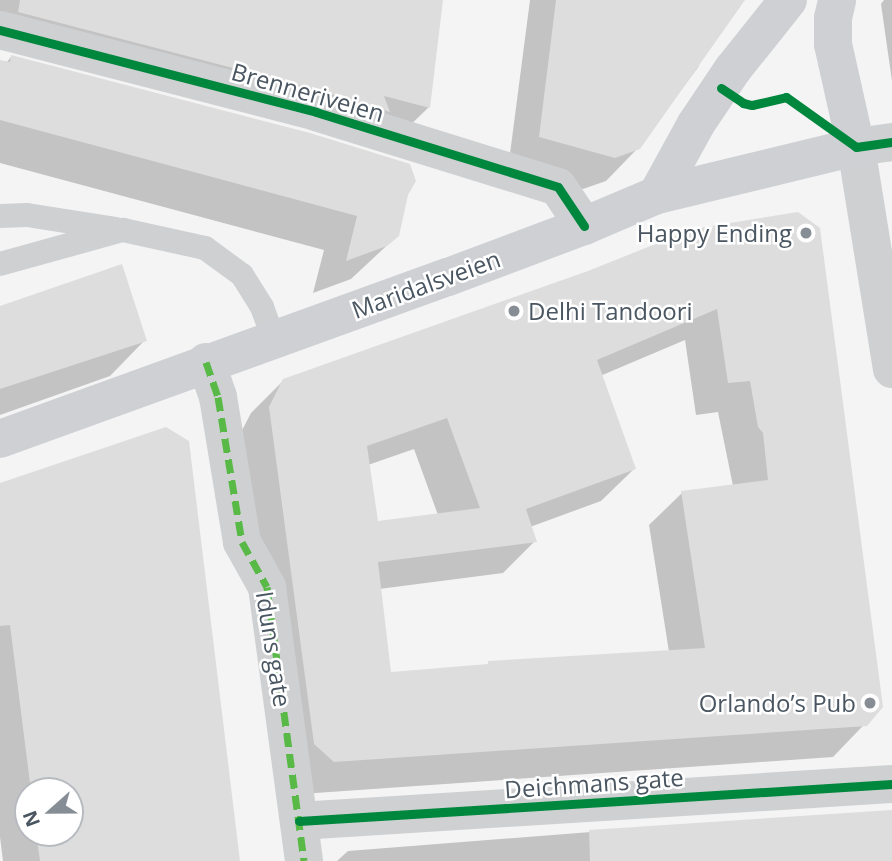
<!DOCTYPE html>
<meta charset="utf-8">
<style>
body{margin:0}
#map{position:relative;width:892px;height:861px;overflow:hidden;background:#f4f4f4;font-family:"Open Sans",sans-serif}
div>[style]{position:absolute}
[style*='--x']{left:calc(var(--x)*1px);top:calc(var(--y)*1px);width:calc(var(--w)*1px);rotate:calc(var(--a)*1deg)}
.shadow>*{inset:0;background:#0003}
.building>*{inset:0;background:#ddddde}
.lane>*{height:24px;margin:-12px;padding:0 12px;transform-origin:12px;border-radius:12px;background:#ced0d2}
.street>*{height:38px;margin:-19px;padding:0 19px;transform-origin:19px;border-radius:19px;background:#ced0d2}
.secondary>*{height:38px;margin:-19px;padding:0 19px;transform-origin:19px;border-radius:19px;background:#ced0d4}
.quiet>*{height:7px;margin-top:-3.5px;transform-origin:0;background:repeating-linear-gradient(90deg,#58b947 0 14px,transparent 0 21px)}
.cycleway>*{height:9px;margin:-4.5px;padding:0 4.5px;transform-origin:4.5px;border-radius:4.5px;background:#00873e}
.dots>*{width:19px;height:19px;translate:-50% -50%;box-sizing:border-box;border:4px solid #fff;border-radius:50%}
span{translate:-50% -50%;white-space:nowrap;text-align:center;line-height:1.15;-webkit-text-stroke:5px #fff;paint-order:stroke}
.street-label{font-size:24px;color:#4a5661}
.poi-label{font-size:24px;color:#4a5661}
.right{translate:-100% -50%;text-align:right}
.left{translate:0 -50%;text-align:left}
.north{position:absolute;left:14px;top:777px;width:70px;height:70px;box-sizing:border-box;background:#fff;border:2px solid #b7bbc0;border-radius:50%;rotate:249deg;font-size:19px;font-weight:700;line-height:28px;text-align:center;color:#4a5661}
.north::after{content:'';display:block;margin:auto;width:24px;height:32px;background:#868d94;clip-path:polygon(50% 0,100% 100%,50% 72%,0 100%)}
</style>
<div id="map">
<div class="shadow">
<i style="clip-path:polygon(0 0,441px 0,428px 108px,401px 134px,0 41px)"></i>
<i style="clip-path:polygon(530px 0,741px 0,696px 65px,699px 66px,638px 148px,606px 181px,583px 189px,508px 169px)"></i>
<i style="clip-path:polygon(884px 0,892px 0,892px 81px,881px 4px)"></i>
<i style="clip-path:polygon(11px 57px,406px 194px,397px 236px,351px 279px,313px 293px,324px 250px,0 163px,0 62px,6px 63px)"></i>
<i style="clip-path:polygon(evenodd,693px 231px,881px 707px,833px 757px,301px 794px,237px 440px,251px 413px,284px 380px,589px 273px,693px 231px,685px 340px,696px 415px,718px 412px,733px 486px,682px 493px,649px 525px,669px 652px,489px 663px,486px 666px,390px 674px,379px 589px,503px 573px,535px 541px,530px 527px,601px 501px,634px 469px,600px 376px,685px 340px,693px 231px,414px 449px,438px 515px,376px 523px,368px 465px,414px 449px)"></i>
<i style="clip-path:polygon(0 308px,145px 340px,110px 376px,0 415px)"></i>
<i style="clip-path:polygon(evenodd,0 485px,239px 861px,3px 861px,0 837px,0 485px,28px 791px,70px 791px,70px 833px,28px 833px,28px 791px)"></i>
<i style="clip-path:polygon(892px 822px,892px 861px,337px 861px,348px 851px,616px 830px)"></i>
</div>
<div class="building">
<i style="clip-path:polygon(20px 0,443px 0,430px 108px,384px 96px,390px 112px,321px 91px,18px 12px)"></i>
<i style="clip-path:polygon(556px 0,745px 0,640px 149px,615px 158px,539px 137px)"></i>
<i style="clip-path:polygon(11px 55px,310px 133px,410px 164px,416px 181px,408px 195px,399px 236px,387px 246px,346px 261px,357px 216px,0 120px,0 60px,10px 62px)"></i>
<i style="clip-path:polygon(evenodd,798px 212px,820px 228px,883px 707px,867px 726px,334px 762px,314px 744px,269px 407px,283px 379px,588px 271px,693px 229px,798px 212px,717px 309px,728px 383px,750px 381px,758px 427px,763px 433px,768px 480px,681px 491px,705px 648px,488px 661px,488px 664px,391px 672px,378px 562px,537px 542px,526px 509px,636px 469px,597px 360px,717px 309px,798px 212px,447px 418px,480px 508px,378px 521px,367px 446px,447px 418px)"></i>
<i style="clip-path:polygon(122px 264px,147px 341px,0 389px,0 306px)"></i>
<i style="clip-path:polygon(166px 427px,189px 441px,240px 861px,40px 861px,36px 833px,70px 833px,70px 791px,31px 791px,10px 625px,0 626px,0 483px)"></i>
<i style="clip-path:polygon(892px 810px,892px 861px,590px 861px,589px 830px)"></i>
</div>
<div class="lane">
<i style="--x:0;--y:216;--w:27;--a:-2"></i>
<i style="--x:27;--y:215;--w:89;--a:9"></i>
<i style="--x:0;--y:264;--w:128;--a:-15.5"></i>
<i style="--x:123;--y:230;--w:84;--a:12.4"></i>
<i style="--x:205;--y:248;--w:46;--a:36.1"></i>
<i style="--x:242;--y:275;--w:38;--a:58"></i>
<i style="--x:262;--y:307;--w:33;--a:70"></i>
</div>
<div class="street">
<i style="--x:0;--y:30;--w:326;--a:14.5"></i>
<i style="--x:316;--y:112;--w:253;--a:17.2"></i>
<i style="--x:558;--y:187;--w:47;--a:56.3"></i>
<i style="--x:892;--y:142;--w:36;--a:172"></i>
<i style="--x:856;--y:147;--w:225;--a:80.8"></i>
<i style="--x:206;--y:362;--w:37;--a:71"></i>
<i style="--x:218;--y:397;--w:147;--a:80.6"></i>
<i style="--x:242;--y:542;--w:51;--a:60.9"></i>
<i style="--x:267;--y:587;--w:276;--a:82.3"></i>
<i style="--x:299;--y:821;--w:594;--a:-3.57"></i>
</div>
<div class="secondary">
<i style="--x:657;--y:195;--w:81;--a:-61.2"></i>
<i style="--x:696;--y:124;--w:66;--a:-56.1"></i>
<i style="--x:733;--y:69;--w:88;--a:-51.4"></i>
<i style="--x:0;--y:439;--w:476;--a:-19.9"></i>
<i style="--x:448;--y:277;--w:145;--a:-20.6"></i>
<i style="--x:584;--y:226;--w:79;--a:-23"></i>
<i style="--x:657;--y:195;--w:205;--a:-13.6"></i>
<i style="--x:856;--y:147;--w:106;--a:-102.6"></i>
<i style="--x:833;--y:44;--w:26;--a:-90"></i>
<i style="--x:833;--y:18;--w:18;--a:-77"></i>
</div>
<div class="quiet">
<i style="--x:206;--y:362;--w:37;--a:71"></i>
<i style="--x:218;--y:397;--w:147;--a:80.6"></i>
<i style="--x:242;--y:542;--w:51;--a:60.9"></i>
<i style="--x:267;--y:587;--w:276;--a:82.3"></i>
</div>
<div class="cycleway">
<i style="--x:0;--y:30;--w:326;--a:14.5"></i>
<i style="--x:316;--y:112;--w:253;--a:17.2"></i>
<i style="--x:558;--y:187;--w:47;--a:56.3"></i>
<i style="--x:721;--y:88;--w:27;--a:34"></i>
<i style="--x:743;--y:103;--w:9;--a:13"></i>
<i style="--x:752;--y:105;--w:35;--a:-13"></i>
<i style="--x:786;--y:97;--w:86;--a:35.5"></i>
<i style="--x:856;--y:147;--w:36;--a:-8"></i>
<i style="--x:299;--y:821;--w:594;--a:-3.57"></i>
</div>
<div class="dots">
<i style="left:806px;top:233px;background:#868d94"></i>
<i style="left:514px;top:311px;background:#868d94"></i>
<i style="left:870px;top:703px;background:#868d94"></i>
</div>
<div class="street-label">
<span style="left:308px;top:92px;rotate:16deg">Brenneriveien</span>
<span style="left:426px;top:284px;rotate:-20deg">Maridalsveien</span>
<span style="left:274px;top:649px;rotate:81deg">Iduns gate</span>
<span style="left:594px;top:783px;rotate:-4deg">Deichmans gate</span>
</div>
<div class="poi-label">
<span class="right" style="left:792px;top:233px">Happy Ending</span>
<span class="left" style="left:528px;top:311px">Delhi Tandoori</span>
<span class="right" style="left:856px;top:703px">Orlando’s Pub</span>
</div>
<div class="north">N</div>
</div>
